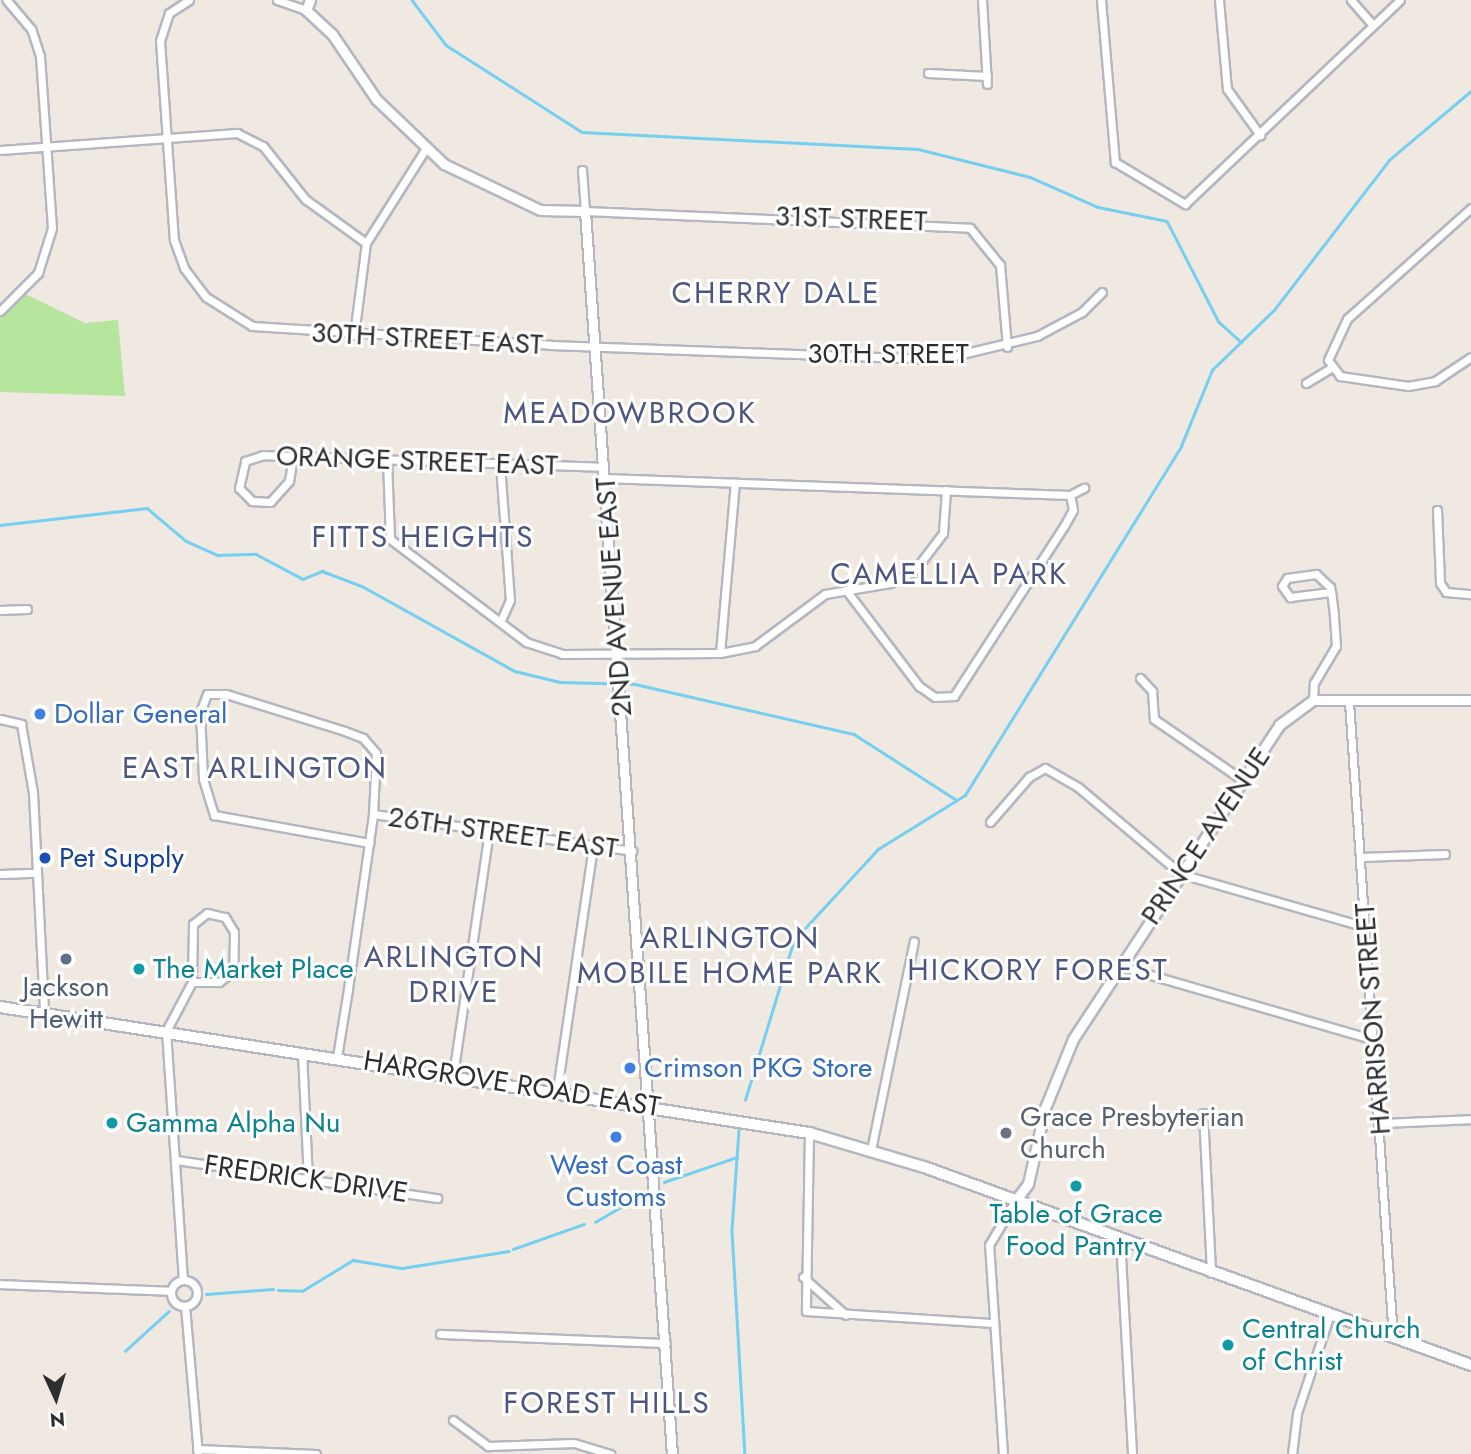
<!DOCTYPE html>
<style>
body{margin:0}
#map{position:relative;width:1471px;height:1454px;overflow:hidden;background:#efe9e1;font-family:Jost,sans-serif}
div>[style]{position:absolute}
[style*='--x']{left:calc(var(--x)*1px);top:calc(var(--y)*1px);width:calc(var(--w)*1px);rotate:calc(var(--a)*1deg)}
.green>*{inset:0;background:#b6e59e}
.stream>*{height:2.5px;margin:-1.25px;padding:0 1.25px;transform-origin:1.25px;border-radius:1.25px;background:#75cff0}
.roads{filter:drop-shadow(2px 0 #b4b7c1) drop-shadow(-2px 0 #b4b7c1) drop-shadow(0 2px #b4b7c1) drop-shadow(0 -2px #b4b7c1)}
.minor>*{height:7px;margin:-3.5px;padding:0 3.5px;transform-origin:3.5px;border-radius:3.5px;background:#fff}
.minor>.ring{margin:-3.5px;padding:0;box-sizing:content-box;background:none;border:7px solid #fff;border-radius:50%}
.tertiary>*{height:9px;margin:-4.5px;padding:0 4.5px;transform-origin:4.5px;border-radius:4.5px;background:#fff}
.secondary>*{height:10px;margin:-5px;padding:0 5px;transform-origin:5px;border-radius:5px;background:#fff}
.dots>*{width:19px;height:19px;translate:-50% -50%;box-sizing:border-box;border:4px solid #fff;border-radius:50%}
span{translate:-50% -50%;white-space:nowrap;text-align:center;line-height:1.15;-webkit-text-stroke:6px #fff;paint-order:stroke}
.street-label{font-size:28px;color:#2e2e2e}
.shop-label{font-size:28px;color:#366cbe}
.left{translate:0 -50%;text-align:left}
.transit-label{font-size:28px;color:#164399}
.culture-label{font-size:28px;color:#0d838f}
.service-label{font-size:28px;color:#4e5e75}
.worship-label{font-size:28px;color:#5b616d}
.neighbourhood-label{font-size:30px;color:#4d5680;letter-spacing:2px}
.north{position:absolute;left:21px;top:1363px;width:70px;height:70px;-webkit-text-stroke:5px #fff;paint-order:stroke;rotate:176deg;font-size:19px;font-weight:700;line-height:28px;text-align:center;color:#2e2e2e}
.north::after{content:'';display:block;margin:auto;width:24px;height:32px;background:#2e2e2e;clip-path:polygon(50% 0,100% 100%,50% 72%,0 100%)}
</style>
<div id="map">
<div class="green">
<i style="clip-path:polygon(23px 293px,85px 323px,118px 320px,125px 396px,0 392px,0 311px)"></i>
</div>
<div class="stream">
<i style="--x:412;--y:0;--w:56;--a:52.9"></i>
<i style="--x:446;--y:45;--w:161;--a:32.6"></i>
<i style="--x:582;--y:132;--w:336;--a:2.9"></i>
<i style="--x:918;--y:149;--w:115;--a:14"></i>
<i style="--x:1030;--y:177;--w:74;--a:23.8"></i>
<i style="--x:1098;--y:207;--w:70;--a:11.5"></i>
<i style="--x:1167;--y:221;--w:114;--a:62.8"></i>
<i style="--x:1219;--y:322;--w:30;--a:42"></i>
<i style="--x:0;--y:525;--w:148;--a:-6.6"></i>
<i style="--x:147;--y:508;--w:51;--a:40.2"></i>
<i style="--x:186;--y:541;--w:35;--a:24"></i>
<i style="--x:218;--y:555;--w:38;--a:-2"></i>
<i style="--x:256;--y:554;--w:53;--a:28"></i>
<i style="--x:303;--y:579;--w:21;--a:-23"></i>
<i style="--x:322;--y:571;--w:43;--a:20.6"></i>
<i style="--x:362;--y:586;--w:175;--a:29.1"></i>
<i style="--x:515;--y:671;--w:46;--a:13.7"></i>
<i style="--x:560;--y:682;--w:75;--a:1.5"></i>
<i style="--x:635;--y:684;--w:225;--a:12.9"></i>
<i style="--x:854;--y:734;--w:122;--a:32.7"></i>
<i style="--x:745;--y:1100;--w:167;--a:-73"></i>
<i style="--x:794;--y:940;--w:124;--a:-47.3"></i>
<i style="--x:878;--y:849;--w:102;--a:-31.8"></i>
<i style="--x:965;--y:795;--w:410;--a:-58.2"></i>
<i style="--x:1181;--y:446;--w:82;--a:-67.8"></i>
<i style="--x:1212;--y:370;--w:86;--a:-44.1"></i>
<i style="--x:1274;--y:310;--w:189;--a:-52.5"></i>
<i style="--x:1389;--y:160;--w:107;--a:-40.1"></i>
<i style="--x:739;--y:1130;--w:101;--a:94"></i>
<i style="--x:732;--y:1231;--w:223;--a:86.7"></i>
<i style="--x:664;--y:1182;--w:77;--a:-18.9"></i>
<i style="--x:595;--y:1222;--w:58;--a:-30.1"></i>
<i style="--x:513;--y:1249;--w:75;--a:-19.4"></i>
<i style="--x:278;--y:1290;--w:24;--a:2"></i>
<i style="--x:302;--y:1291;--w:60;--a:-31.3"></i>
<i style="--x:353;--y:1260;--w:50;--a:9.3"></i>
<i style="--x:402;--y:1268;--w:108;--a:-9"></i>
<i style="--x:206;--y:1294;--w:67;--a:-4.3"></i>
<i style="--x:125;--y:1351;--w:59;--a:-42.3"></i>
</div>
<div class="roads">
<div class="minor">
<i style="--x:189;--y:0;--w:24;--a:147"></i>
<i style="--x:169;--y:13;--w:29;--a:108"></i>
<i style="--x:160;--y:41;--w:199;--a:86"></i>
<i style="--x:174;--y:240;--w:30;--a:70"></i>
<i style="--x:184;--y:268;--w:36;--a:53"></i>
<i style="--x:206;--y:297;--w:54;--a:32.2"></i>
<i style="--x:252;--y:326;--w:299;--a:3.6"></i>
<i style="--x:550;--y:345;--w:391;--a:2.1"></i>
<i style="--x:941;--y:359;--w:99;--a:-13.5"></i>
<i style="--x:1037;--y:336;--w:51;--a:-28.1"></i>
<i style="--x:1082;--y:312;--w:28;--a:-45"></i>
<i style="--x:277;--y:0;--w:31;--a:19"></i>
<i style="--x:982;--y:0;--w:84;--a:86.6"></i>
<i style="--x:1101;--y:0;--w:163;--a:85.1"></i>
<i style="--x:1115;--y:162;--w:82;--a:31"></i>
<i style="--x:1185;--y:204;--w:296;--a:-43.5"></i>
<i style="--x:1219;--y:0;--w:89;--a:84.9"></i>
<i style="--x:1227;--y:89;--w:57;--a:54.3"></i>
<i style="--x:1351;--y:0;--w:33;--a:49"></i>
<i style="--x:928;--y:73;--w:59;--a:2.9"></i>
<i style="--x:0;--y:150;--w:238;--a:-4.1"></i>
<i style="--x:237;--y:133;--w:29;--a:27"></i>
<i style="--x:263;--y:146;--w:68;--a:51.6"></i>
<i style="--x:305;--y:199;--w:75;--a:35.8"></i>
<i style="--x:582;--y:170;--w:41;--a:85.8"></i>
<i style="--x:585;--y:211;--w:385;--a:2.5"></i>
<i style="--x:970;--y:228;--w:48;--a:51"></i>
<i style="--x:1000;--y:265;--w:82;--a:85.1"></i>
<i style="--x:1471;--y:208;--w:166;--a:138.2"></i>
<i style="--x:1347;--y:319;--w:45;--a:114.9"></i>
<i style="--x:1328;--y:360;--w:20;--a:53"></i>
<i style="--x:1340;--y:376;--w:69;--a:8.4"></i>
<i style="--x:1408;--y:386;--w:27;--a:-10"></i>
<i style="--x:1435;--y:381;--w:43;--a:-33.7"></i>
<i style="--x:0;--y:311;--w:54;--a:-45"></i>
<i style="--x:38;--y:273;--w:47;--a:-72.7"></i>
<i style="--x:52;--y:228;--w:172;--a:-94"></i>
<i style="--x:40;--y:56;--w:28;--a:-108"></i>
<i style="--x:31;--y:29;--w:38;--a:-130"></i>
<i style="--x:354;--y:335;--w:93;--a:-82.6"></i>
<i style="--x:366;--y:243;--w:112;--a:-57.7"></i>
<i style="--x:1306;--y:383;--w:27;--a:-31"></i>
<i style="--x:293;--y:456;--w:25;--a:99"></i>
<i style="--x:289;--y:481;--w:28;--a:132"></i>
<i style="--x:270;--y:502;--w:18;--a:-177"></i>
<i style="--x:252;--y:501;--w:18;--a:-135"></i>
<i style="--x:239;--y:488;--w:28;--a:-77"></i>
<i style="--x:245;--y:461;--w:19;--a:-18"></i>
<i style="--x:263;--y:455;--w:341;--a:2"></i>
<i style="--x:387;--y:460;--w:79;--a:87.8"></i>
<i style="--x:390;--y:539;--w:171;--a:37.1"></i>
<i style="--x:526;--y:642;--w:38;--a:18"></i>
<i style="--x:562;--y:654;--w:158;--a:-0.4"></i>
<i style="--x:720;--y:653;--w:36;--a:-11"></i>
<i style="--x:755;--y:646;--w:87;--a:-36.6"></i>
<i style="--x:825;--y:594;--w:66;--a:-9.6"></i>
<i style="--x:890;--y:583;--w:28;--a:-27"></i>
<i style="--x:915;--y:570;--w:46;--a:-52.9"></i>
<i style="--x:943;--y:533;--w:43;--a:-86"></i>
<i style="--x:500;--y:464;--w:136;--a:85.8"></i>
<i style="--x:510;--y:600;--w:22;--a:114"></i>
<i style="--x:605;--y:478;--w:465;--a:2.1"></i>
<i style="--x:1070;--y:495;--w:16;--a:-27"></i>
<i style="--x:1437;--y:510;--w:73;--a:87.6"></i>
<i style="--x:1440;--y:583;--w:11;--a:56"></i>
<i style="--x:1446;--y:592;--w:25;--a:5"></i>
<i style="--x:846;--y:590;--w:121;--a:52.8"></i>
<i style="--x:919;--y:686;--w:19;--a:35"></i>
<i style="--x:935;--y:697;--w:19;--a:-3"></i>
<i style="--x:954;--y:696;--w:202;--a:-57.1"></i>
<i style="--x:1064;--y:526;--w:18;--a:-61"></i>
<i style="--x:1073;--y:510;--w:15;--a:-101"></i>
<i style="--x:0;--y:610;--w:27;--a:-2"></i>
<i style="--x:720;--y:653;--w:171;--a:-85"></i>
<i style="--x:1140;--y:678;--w:18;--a:47"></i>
<i style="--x:1152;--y:691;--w:28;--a:86"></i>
<i style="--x:1154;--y:719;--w:109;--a:34.6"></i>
<i style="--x:1313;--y:700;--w:17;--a:-87"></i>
<i style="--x:1314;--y:683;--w:43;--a:-59.3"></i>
<i style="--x:1336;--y:646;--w:31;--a:-94"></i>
<i style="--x:1334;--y:615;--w:23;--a:-97"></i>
<i style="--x:1331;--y:592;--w:5;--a:-101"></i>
<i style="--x:1330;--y:587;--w:19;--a:-137"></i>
<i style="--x:1316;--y:574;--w:29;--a:172"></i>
<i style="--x:1287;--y:578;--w:9;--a:122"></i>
<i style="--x:1282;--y:586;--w:14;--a:54"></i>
<i style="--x:1290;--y:597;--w:41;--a:-7"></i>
<i style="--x:1349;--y:702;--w:637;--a:86.04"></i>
<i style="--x:0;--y:719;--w:22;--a:13"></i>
<i style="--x:21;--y:724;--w:70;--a:80.1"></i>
<i style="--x:33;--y:793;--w:220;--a:87.1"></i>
<i style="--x:373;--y:814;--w:262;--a:8.1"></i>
<i style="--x:990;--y:822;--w:60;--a:-49.1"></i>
<i style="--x:1029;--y:777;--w:18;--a:-29"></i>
<i style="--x:1045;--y:768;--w:38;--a:30"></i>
<i style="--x:1078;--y:787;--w:135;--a:40.2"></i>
<i style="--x:1181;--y:874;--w:192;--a:16"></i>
<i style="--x:1361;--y:857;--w:84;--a:-2"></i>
<i style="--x:0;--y:874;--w:37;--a:-2"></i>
<i style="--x:207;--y:913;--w:18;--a:13"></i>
<i style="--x:225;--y:917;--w:17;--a:59"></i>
<i style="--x:234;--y:932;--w:39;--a:91"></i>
<i style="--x:233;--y:971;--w:18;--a:142"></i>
<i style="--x:219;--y:982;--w:27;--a:180"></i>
<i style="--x:192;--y:982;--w:58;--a:-89"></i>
<i style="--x:193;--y:924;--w:18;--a:-38"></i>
<i style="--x:1120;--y:966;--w:266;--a:16.2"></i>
<i style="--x:302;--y:1052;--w:128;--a:87.3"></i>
<i style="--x:337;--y:1057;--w:69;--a:-80.8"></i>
<i style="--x:348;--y:989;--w:28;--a:-82"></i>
<i style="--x:352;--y:961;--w:119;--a:-81.8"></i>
<i style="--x:369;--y:843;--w:29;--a:-82"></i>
<i style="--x:373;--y:814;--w:61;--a:-87.2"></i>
<i style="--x:376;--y:753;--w:20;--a:-131"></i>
<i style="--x:363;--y:738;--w:19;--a:-159"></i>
<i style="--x:345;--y:731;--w:125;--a:-162.7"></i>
<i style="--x:226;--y:694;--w:19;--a:180"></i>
<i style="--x:207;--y:694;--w:19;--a:111"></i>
<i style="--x:200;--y:712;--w:67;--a:87.4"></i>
<i style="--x:203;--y:779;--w:38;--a:73"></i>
<i style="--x:214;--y:815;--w:158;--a:10.2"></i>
<i style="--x:453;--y:1075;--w:248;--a:-81.6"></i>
<i style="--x:557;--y:1090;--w:248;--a:-81.6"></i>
<i style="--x:1203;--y:1113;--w:160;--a:87.1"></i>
<i style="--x:1381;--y:1123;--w:90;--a:-2.5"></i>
<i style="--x:809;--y:1133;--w:178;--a:91"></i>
<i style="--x:806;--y:1311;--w:188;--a:3.7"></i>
<i style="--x:871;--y:1150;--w:213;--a:-78.4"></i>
<i style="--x:176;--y:1160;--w:264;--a:8.3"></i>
<i style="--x:1120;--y:1238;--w:216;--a:86.8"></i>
<i style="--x:803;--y:1277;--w:57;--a:41.5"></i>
<i class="ring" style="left:171px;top:1280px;width:19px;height:19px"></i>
<i style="--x:183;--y:1280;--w:250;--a:-93.9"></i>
<i style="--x:166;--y:1031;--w:55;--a:-62"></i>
<i style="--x:0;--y:1284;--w:171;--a:2.3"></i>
<i style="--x:185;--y:1306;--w:149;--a:85"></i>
<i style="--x:440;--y:1334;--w:226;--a:2.3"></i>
<i style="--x:453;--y:1420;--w:44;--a:36.6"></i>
<i style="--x:488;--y:1446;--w:86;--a:-2"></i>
<i style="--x:574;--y:1443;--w:38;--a:17"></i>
<i style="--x:197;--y:1449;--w:119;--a:2.4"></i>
<i style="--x:1003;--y:1454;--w:209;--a:-93.8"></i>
<i style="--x:989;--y:1245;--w:51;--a:-59.4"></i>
<i style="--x:1292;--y:1454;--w:41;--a:-83"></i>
<i style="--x:1297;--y:1413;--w:104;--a:-71.6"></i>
</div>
<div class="tertiary">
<i style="--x:310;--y:0;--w:11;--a:112"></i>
<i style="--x:306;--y:10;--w:35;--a:43"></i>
<i style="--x:332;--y:34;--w:78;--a:55.9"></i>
<i style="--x:376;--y:99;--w:94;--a:43.7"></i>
<i style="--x:444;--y:164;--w:106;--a:25.6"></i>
<i style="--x:540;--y:210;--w:45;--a:1.3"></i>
<i style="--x:585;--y:211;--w:1246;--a:86"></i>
<i style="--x:1015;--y:1201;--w:21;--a:-53"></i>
<i style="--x:1028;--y:1184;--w:78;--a:-77.4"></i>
<i style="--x:1045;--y:1108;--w:74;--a:-67.9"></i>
<i style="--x:1073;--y:1039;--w:376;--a:-56.7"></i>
<i style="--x:1279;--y:725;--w:42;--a:-36.3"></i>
<i style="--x:1313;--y:700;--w:158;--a:0"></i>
</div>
<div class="secondary">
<i style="--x:0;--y:1007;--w:819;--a:8.85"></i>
<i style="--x:809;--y:1133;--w:120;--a:16.5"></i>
<i style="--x:924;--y:1167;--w:582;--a:19.9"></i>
</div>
</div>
<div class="dots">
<i style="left:40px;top:714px;background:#3f7fe0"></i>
<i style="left:45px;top:858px;background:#1a4fb4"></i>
<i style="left:66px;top:959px;background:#5c6f8a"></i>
<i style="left:139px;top:969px;background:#0f9aa8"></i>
<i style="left:630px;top:1068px;background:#3f7fe0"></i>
<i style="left:112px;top:1123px;background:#0f9aa8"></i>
<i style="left:1006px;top:1133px;background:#6b7280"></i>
<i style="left:616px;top:1137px;background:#3f7fe0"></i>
<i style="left:1076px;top:1186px;background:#0f9aa8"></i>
<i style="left:1228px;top:1345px;background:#0f9aa8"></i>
</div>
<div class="street-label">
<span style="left:851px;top:219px;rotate:2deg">31ST STREET</span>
<span style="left:427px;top:339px;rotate:3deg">30TH STREET EAST</span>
<span style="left:888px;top:354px">30TH STREET</span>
<span style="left:417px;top:461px;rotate:2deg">ORANGE STREET EAST</span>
<span style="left:614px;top:597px;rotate:-94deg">2ND AVENUE EAST</span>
<span style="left:503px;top:833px;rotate:8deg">26TH STREET EAST</span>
<span style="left:1206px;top:836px;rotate:-56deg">PRINCE AVENUE</span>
<span style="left:1373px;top:1019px;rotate:-94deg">HARRISON STREET</span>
<span style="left:512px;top:1084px;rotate:9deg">HARGROVE ROAD EAST</span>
<span style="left:306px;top:1179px;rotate:8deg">FREDRICK DRIVE</span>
</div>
<div class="shop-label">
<span class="left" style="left:54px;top:714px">Dollar General</span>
<span class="left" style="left:644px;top:1068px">Crimson PKG Store</span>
<span style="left:616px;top:1181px">West Coast<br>Customs</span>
</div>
<div class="transit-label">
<span class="left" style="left:59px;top:858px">Pet Supply</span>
</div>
<div class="culture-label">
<span class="left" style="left:153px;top:969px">The Market Place</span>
<span class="left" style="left:126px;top:1123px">Gamma Alpha Nu</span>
<span style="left:1076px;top:1230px">Table of Grace<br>Food Pantry</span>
<span class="left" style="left:1242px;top:1345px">Central Church<br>of Christ</span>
</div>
<div class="service-label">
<span style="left:66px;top:1003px">Jackson<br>Hewitt</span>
</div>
<div class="worship-label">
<span class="left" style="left:1020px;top:1133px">Grace Presbyterian<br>Church</span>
</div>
<div class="neighbourhood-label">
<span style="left:776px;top:293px">CHERRY DALE</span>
<span style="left:630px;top:413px">MEADOWBROOK</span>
<span style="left:423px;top:537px">FITTS HEIGHTS</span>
<span style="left:949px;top:574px">CAMELLIA PARK</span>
<span style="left:255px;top:768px">EAST ARLINGTON</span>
<span style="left:730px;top:955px">ARLINGTON<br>MOBILE HOME PARK</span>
<span style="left:454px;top:974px">ARLINGTON<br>DRIVE</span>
<span style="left:1038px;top:970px">HICKORY FOREST</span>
<span style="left:607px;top:1403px">FOREST HILLS</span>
</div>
<div class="north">N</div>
</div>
